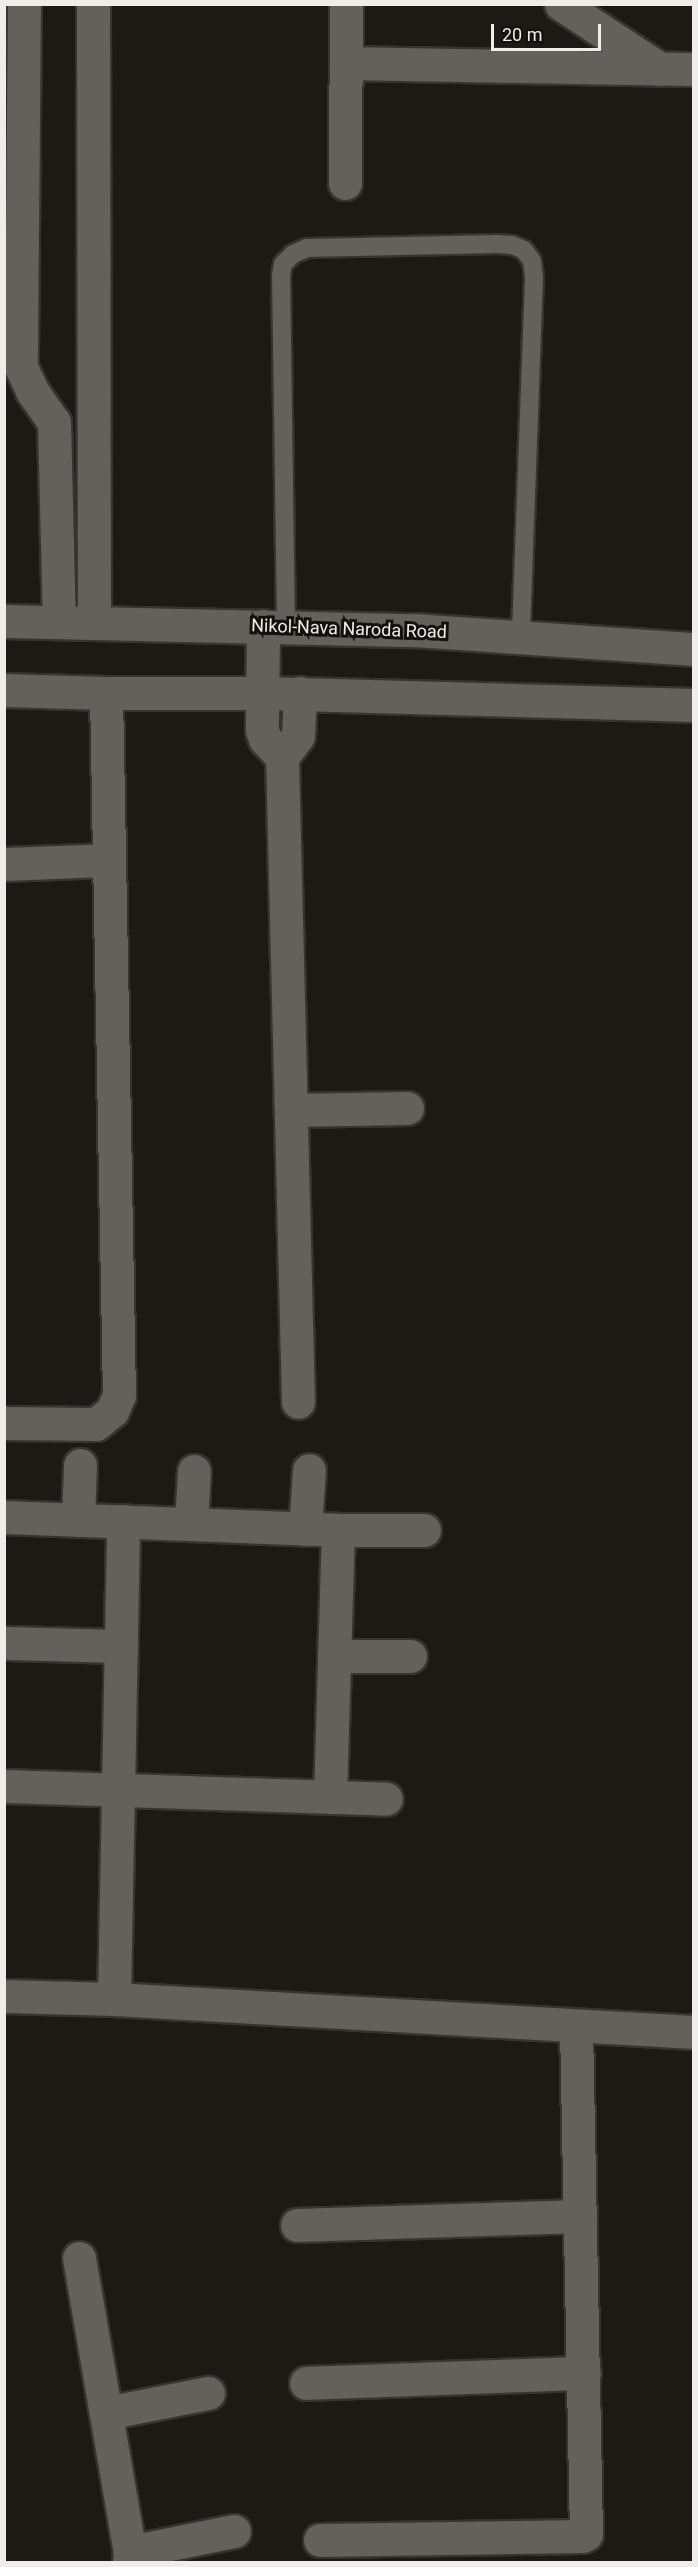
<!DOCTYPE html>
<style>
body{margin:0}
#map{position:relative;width:698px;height:2567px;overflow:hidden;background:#1d1a16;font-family:Roboto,sans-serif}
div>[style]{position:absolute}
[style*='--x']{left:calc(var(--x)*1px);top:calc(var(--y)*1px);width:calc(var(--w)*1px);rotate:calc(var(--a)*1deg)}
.roads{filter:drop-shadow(2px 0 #363331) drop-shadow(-2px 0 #363331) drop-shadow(0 2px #363331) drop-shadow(0 -2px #363331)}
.lane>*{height:18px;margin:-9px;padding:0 9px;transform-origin:9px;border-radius:9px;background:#64605b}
.street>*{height:33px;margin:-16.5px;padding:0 16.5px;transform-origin:16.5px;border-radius:16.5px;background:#64605b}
.secondary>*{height:33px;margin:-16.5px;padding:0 16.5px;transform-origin:16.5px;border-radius:16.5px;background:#64605b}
span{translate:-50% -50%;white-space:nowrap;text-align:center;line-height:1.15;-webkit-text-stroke:6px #14110d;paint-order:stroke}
.street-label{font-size:18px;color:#efece9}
.frame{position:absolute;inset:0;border:6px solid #efece9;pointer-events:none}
.scale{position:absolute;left:491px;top:24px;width:110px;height:27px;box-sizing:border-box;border:3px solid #efece9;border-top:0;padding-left:8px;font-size:18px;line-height:21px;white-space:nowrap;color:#efece9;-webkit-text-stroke:4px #14110d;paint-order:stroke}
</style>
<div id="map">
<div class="roads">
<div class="lane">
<i style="--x:286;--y:627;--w:351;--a:-90.8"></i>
<i style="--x:281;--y:276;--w:12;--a:-81"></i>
<i style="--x:283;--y:264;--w:14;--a:-45"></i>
<i style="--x:293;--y:254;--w:15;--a:-23"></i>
<i style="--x:307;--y:248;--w:190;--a:-1.2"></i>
<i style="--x:497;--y:244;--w:15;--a:4"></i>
<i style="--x:512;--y:245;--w:13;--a:23"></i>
<i style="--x:524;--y:250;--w:14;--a:54"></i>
<i style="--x:532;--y:261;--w:17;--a:83"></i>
<i style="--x:534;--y:278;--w:360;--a:92.1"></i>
</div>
<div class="street">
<i style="--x:24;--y:4;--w:363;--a:90.5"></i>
<i style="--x:21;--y:367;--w:26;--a:65"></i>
<i style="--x:32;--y:391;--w:38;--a:55"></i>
<i style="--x:54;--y:422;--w:200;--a:88.6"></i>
<i style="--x:93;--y:4;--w:619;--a:89.91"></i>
<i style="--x:561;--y:4;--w:118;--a:33.3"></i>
<i style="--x:346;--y:63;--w:348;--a:1"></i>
<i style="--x:345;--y:183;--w:179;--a:-89.7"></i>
<i style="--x:263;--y:626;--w:104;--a:90.6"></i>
<i style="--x:262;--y:730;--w:9;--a:72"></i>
<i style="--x:265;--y:739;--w:25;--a:47"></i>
<i style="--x:282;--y:757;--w:645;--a:88.58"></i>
<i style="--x:282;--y:757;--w:26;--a:-53"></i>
<i style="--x:298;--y:736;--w:43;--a:-87.3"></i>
<i style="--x:4;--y:864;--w:104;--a:-2.2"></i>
<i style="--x:291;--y:1110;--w:116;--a:-1"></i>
<i style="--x:4;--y:1423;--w:92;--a:0.6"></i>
<i style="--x:96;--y:1424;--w:21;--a:-39"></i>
<i style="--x:112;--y:1411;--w:17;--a:-66"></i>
<i style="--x:119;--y:1395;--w:702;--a:-91.06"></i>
<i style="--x:4;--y:1517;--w:334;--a:2.2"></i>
<i style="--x:338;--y:1530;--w:86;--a:0"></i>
<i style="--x:78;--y:1520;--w:55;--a:-87.9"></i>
<i style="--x:191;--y:1524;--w:53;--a:-86.8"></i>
<i style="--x:305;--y:1529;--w:59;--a:-86.1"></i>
<i style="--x:4;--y:1643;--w:117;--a:1.5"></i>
<i style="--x:334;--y:1656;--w:76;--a:0"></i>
<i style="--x:4;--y:1786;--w:382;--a:1.9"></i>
<i style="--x:330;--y:1797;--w:267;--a:-88.3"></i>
<i style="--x:4;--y:1996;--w:110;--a:1.6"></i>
<i style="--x:114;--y:1999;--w:581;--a:3.26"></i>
<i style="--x:114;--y:1999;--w:478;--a:-88.9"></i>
<i style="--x:297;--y:2225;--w:283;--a:-1.8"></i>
<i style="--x:79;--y:2258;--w:298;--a:80.2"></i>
<i style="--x:130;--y:2552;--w:10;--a:96"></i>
<i style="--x:306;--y:2383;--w:278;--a:-2.1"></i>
<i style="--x:106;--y:2413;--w:104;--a:-11.1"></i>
<i style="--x:320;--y:2540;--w:262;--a:-0.9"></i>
<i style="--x:582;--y:2536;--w:4;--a:-27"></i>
<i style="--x:586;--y:2534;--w:507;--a:-91.13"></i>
<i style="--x:130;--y:2552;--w:106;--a:-11.4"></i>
</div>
<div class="secondary">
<i style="--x:4;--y:621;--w:410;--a:1.3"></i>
<i style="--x:414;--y:630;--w:281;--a:3.9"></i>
<i style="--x:4;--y:690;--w:102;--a:1.7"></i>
<i style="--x:106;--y:693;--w:156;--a:0"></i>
<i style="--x:262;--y:693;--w:432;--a:1.6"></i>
</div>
</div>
<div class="street-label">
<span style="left:349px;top:629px;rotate:2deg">Nikol-Nava Naroda Road</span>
</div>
<div class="frame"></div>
<div class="scale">20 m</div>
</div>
